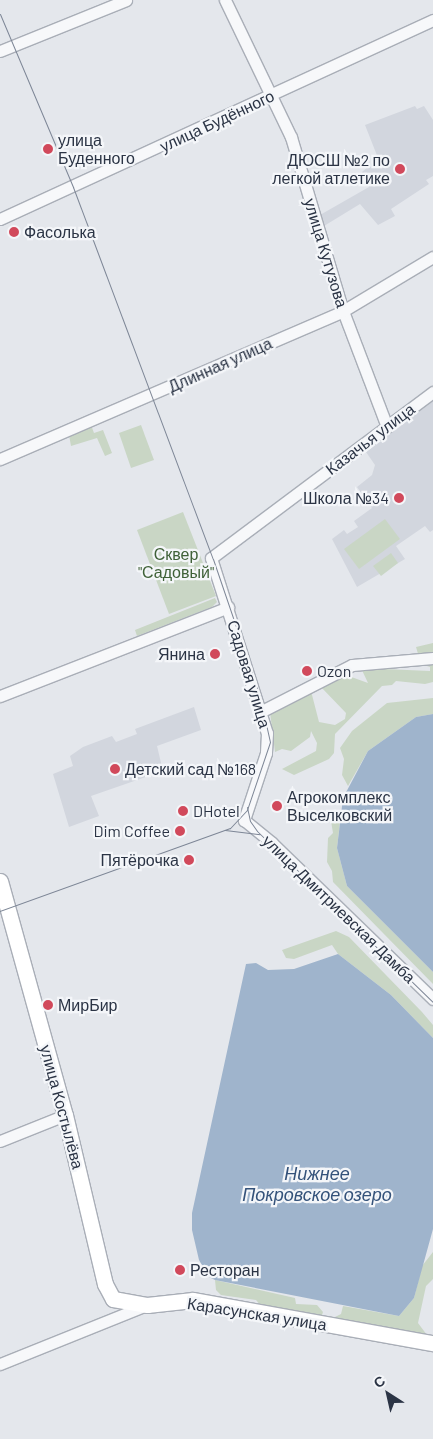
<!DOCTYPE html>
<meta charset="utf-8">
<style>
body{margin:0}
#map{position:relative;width:433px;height:1439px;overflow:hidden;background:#e4e7ec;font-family:Barlow,sans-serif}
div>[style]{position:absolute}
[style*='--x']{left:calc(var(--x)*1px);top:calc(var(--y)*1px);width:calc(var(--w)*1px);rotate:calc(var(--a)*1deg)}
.built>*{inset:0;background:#d2d6de}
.green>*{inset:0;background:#c9d6c5}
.water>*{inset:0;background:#9fb4cc}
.roads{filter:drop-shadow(1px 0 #a9aeb7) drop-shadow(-1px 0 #a9aeb7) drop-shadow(0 1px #a9aeb7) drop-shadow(0 -1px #a9aeb7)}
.minor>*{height:11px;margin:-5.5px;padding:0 5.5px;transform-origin:5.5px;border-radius:5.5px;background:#f7f8fa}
.major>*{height:15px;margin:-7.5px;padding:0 7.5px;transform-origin:7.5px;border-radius:7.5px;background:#fff}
.tram>*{height:1px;margin:-0.5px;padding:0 0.5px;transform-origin:0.5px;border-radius:0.5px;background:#7d8696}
.dots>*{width:14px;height:14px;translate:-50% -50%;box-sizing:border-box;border:2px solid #f4f6f9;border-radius:50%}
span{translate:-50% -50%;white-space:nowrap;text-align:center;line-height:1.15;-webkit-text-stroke:4.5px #f4f6f9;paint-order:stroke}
.street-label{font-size:16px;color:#2b3445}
.poi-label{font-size:16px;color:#2b3445}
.left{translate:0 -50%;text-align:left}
.right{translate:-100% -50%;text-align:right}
.park-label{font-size:16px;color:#3f6138}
.water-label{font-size:18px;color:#34527a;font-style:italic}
.north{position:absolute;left:363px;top:1369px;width:50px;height:50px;-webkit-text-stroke:4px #f4f6f9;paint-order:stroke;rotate:325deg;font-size:14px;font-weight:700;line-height:20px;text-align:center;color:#2b3445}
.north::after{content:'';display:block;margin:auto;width:18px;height:22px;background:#2b3445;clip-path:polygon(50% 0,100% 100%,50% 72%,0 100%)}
</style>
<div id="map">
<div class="built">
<i style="clip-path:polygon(415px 106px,417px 109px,424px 106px,433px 120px,433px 176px,426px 180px,429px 184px,391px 209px,395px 216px,378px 225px,360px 204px,324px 226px,320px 215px,369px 187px,362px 172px,378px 158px,365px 125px)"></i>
<i style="clip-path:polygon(433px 401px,433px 530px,430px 532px,425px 526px,396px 546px,405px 559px,357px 587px,332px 539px,344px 530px,347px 534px,358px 527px,354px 521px,372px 508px,357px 487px,372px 475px,375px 465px,366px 452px)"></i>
<i style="clip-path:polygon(194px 707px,201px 730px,157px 746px,163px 771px,91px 796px,99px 816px,69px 827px,53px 774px,73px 766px,70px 756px,83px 747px,112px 736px,116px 742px,137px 734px,135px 729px)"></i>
</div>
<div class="green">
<i style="clip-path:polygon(91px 425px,94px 433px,103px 430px,112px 453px,105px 456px,97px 438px,71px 446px,69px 435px)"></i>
<i style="clip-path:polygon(141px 425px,154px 460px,131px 468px,119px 433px)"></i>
<i style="clip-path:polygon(183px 512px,216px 596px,169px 614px,137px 530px)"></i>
<i style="clip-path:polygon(385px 519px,400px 539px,359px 569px,344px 549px)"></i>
<i style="clip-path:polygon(391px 553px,398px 563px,381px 576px,373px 566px)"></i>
<i style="clip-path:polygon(215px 598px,217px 602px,212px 607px,137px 636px,135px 630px)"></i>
<i style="clip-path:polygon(433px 643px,433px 682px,425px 684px,396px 681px,392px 685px,382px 686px,335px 734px,334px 753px,329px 759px,294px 775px,282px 769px,316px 751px,317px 743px,311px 731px,310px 737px,291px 751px,282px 749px,275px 752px,270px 712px,311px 691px,319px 722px,335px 725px,345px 719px,346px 713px,320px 686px,343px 674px,368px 683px,361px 668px,430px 671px,430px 667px,421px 664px,416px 647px)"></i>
<i style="clip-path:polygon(433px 698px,433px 714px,416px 717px,368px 751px,348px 786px,342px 775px,344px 759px,340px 748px,352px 731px,387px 703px)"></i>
<i style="clip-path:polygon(341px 813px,337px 848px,347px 886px,433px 972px,433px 984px,333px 882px,332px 871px,327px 862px,328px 838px,333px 833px,331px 821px)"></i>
<i style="clip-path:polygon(336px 931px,349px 937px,422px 1012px,433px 1025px,433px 1038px,391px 995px,338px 954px,332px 945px,294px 959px,286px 958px,282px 950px)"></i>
<i style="clip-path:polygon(433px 1252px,433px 1279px,426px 1286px,418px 1323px,427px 1335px,333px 1318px,341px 1314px,343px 1306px,399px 1316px,414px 1298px,422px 1266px)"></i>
<i style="clip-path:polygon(215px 1280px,295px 1298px,296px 1304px,317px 1305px,323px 1312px,321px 1318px,262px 1307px,256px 1300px,221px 1295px,216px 1290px)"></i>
</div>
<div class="water">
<i style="clip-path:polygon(433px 714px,433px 972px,347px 886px,337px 848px,343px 798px,368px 751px,416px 717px)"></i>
<i style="clip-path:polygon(338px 954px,391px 995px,433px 1038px,433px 1229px,414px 1298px,399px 1316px,215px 1280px,209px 1277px,199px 1260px,192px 1230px,192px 1213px,246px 964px,256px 963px,268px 970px,294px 969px)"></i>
</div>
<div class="roads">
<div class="minor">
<i style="--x:225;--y:0;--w:152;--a:64.3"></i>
<i style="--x:291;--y:137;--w:182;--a:73.4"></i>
<i style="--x:343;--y:311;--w:124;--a:69.2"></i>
<i style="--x:0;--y:51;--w:136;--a:-22"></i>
<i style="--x:0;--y:219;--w:477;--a:-24.7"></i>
<i style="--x:433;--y:392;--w:277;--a:143.2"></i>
<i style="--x:211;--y:558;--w:184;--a:72.3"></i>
<i style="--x:267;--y:733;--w:20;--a:93"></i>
<i style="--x:266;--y:753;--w:71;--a:108.2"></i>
<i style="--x:244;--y:820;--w:36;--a:39"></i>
<i style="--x:272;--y:843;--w:224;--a:44.1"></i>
<i style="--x:0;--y:459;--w:374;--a:-23.3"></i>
<i style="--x:343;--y:311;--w:105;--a:-31"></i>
<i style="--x:0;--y:696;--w:245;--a:-21.3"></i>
<i style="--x:262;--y:711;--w:101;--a:-27.1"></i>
<i style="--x:352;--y:665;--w:81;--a:-4.9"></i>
<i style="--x:0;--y:1141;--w:70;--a:-21.8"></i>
<i style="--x:0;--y:1364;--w:158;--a:-21.9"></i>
</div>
<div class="major">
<i style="--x:0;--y:881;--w:243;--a:74.5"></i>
<i style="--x:65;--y:1115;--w:174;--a:76.7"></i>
<i style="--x:105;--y:1284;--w:17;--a:62"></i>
<i style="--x:113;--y:1299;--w:35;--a:10"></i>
<i style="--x:147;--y:1305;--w:46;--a:-6.2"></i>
<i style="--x:193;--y:1300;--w:244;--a:10.2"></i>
</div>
</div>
<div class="tram">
<i style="--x:0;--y:14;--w:188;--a:67.1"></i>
<i style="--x:73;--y:187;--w:397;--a:69.4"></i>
<i style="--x:213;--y:559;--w:146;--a:71.2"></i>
<i style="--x:260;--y:697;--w:46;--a:77.5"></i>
<i style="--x:270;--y:742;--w:72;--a:108.7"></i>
<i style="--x:247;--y:810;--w:25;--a:133"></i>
<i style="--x:230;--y:828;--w:245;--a:160.2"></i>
<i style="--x:247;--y:807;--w:14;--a:78"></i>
<i style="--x:250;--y:821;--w:12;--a:55"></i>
<i style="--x:257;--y:831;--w:245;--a:44.2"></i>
<i style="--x:225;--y:830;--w:35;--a:7"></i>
</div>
<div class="dots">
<i style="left:48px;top:149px;background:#d1495b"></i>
<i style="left:400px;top:169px;background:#d1495b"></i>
<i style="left:14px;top:232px;background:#d1495b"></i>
<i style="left:399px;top:498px;background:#d1495b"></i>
<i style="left:215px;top:654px;background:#d1495b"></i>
<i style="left:307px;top:671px;background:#d1495b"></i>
<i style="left:115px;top:769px;background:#d1495b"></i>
<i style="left:277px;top:806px;background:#d1495b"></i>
<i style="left:183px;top:811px;background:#d1495b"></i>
<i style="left:180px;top:831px;background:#d1495b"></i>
<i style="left:189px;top:860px;background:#d1495b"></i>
<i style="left:48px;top:1005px;background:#d1495b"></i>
<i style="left:180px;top:1270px;background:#d1495b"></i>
</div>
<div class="street-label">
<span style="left:217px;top:121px;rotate:-25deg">улица Будённого</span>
<span style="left:326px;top:253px;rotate:73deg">улица Кутузова</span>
<span style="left:220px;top:365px;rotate:-24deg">Длинная улица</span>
<span style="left:370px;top:439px;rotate:-37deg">Казачья улица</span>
<span style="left:249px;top:674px;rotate:73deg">Садовая улица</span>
<span style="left:339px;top:909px;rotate:44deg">улица Дмитриевская Дамба</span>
<span style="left:62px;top:1107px;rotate:75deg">улица Костылёва</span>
<span style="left:257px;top:1314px;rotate:9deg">Карасунская улица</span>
</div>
<div class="poi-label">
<span class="left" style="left:58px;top:149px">улица<br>Буденного</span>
<span class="right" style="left:390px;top:169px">ДЮСШ №2 по<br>легкой атлетике</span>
<span class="left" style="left:24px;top:232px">Фасолька</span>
<span class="right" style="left:389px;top:498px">Школа №34</span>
<span class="right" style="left:205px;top:654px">Янина</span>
<span class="left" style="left:317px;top:671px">Ozon</span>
<span class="left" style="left:125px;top:769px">Детский сад №168</span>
<span class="left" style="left:287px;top:806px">Агрокомплекс<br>Выселковский</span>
<span class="left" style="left:193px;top:811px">DHotel</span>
<span class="right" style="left:170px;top:831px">Dim Coffee</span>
<span class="right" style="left:179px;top:860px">Пятёрочка</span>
<span class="left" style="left:58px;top:1005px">МирБир</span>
<span class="left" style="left:190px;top:1270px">Ресторан</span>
</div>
<div class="park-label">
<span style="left:176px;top:563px">Сквер<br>"Садовый"</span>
</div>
<div class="water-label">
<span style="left:317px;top:1184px">Нижнее<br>Покровское озеро</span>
</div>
<div class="north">С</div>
</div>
